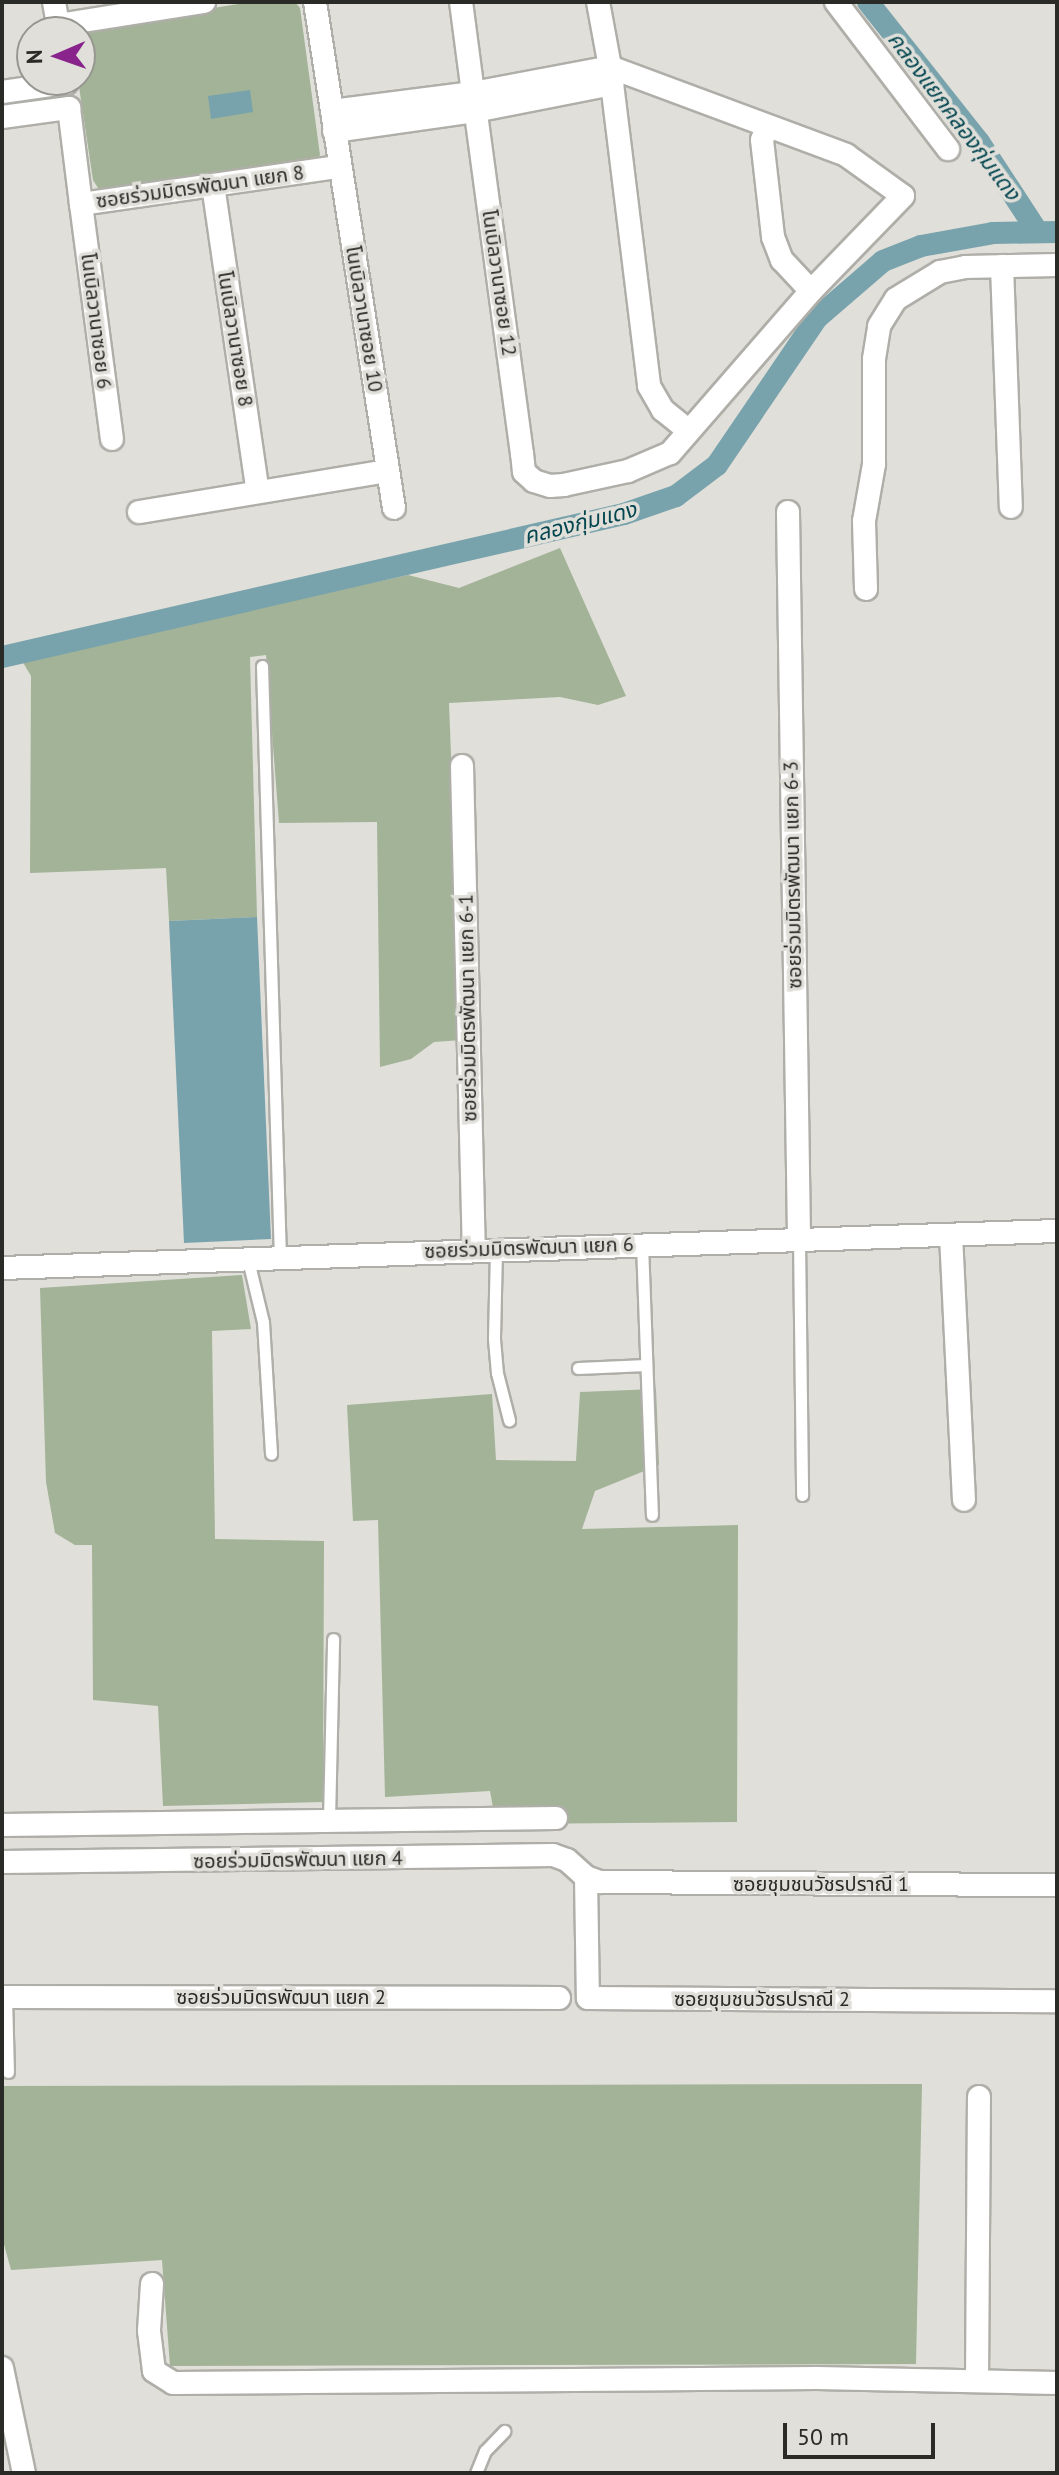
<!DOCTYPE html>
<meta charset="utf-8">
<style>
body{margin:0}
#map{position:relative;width:1059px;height:2475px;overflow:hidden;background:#e0dfd9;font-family:"PT Sans","Noto Sans Thai",sans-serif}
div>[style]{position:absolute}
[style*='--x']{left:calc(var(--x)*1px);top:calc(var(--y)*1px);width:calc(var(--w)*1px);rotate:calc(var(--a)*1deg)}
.green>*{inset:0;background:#a2b397}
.water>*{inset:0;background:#79a3ac}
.canal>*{height:22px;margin:-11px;padding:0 11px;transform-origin:11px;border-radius:11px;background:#79a3ac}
.roads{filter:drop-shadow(2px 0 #afaea8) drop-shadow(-2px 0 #afaea8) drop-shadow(0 2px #afaea8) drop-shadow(0 -2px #afaea8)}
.lane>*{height:11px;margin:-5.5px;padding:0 5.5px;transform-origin:5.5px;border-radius:5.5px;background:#fff}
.street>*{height:22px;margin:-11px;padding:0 11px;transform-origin:11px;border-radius:11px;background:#fff}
span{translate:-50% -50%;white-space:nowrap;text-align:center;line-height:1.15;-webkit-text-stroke:7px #e0dfd9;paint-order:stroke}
.street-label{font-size:20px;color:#2a2a27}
.water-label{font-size:22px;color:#034650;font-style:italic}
.frame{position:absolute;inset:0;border:4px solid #2a2a27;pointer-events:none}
.north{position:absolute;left:16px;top:16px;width:80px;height:80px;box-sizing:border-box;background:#e0dfd9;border:2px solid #979792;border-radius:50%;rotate:268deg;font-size:22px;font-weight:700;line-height:32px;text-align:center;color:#2a2a27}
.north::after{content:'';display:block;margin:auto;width:28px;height:36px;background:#88248c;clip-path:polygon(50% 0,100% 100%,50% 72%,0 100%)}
.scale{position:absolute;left:783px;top:2423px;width:152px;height:36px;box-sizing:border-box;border:4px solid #2a2a27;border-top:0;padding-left:10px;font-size:24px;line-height:28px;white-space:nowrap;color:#2a2a27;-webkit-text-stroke:6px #e0dfd9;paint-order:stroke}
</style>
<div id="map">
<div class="green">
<i style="clip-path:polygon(251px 2px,295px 2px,300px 8px,320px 155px,313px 164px,100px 191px,93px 180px,78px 80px,80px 32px,88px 28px)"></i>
<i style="clip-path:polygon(560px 548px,626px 696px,598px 705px,560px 697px,449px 703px,462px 1040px,434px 1042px,411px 1059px,380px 1067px,377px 822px,279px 823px,266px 655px,250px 657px,257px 917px,169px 921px,166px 868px,30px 873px,31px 676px,21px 659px,408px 575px,459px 588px)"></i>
<i style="clip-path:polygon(242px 1275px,251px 1329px,212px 1331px,215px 1539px,324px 1541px,323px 1802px,163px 1806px,158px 1706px,93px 1700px,92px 1545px,75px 1545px,55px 1533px,46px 1482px,40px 1288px)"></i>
<i style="clip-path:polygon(656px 1389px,659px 1465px,595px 1491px,582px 1529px,738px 1525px,737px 1822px,496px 1824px,490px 1791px,385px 1797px,378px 1520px,353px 1521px,347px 1405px,492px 1394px,496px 1460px,576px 1461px,580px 1392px)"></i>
<i style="clip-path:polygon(922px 2084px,916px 2364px,170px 2366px,162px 2260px,11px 2270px,2px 2237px,2px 2086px)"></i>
</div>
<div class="water">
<i style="clip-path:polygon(250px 90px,253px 112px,211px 119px,208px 96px)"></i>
<i style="clip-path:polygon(257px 917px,271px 1239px,184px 1243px,169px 921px)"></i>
</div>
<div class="canal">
<i style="--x:868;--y:2;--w:179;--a:51.6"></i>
<i style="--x:979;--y:142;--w:106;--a:56.9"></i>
<i style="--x:2;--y:657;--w:638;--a:-12.95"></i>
<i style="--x:624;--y:514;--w:55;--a:-19.1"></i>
<i style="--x:676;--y:496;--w:51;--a:-37.1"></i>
<i style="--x:717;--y:465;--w:178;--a:-55.8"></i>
<i style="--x:817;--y:318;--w:87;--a:-40.8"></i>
<i style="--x:883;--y:261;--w:41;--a:-21.5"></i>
<i style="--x:921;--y:246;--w:73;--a:-10.2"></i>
<i style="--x:993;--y:233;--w:64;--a:-0.9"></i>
</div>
<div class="roads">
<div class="lane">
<i style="--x:262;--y:666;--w:593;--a:88.26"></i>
<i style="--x:799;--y:1239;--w:256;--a:89.3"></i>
<i style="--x:642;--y:1244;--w:271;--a:87.9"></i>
<i style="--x:496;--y:1250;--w:89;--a:91.3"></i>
<i style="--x:494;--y:1339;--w:34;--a:85"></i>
<i style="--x:497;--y:1373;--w:49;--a:75.7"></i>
<i style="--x:248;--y:1260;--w:64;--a:76.4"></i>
<i style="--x:263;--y:1322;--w:132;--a:86.5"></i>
<i style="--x:578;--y:1368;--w:68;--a:-2.5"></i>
<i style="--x:329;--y:1820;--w:181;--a:-88.7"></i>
<i style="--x:6;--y:1997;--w:75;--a:88.5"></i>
<i style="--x:476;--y:2473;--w:24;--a:-68"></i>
<i style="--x:485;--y:2451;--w:28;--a:-46"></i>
</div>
<div class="street">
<i style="--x:54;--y:2;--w:23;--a:80"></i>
<i style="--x:315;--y:2;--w:512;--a:81.13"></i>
<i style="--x:598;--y:2;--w:66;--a:79.5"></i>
<i style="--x:610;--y:67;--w:321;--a:83"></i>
<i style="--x:649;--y:386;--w:28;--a:60"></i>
<i style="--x:663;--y:410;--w:32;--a:39"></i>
<i style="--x:836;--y:2;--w:185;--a:52.7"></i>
<i style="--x:59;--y:32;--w:7;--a:-98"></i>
<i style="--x:58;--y:25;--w:148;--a:-9"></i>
<i style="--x:2;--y:92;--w:65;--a:-8"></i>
<i style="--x:66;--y:83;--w:3;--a:-90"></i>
<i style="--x:332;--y:111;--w:142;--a:-7.3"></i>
<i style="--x:473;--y:93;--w:139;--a:-10.7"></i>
<i style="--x:610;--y:67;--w:252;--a:20.4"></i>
<i style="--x:846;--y:155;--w:70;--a:35.7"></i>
<i style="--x:903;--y:196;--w:132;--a:134.1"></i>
<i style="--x:811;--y:291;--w:215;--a:131"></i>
<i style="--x:670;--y:453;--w:46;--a:156.8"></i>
<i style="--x:628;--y:471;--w:66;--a:167.7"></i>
<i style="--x:564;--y:485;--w:14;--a:176"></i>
<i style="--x:550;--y:486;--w:17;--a:-163"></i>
<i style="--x:534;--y:481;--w:13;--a:-138"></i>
<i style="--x:524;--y:472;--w:18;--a:-96"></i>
<i style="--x:522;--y:454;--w:364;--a:-97.7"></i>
<i style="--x:473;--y:93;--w:92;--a:-97.5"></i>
<i style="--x:2;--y:117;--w:68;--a:-7.7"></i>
<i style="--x:69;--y:108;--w:97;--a:82.9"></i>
<i style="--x:81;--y:204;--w:261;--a:-8.2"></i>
<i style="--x:767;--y:127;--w:14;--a:111"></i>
<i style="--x:762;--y:140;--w:98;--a:83.5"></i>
<i style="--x:773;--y:237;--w:25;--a:69"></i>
<i style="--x:782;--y:260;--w:42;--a:46.9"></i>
<i style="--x:334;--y:131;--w:142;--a:-8.1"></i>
<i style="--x:475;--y:111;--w:140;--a:-11.1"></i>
<i style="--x:213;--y:185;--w:310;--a:81.7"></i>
<i style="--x:81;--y:204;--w:237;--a:82.5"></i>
<i style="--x:1002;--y:266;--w:241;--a:87.9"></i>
<i style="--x:139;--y:512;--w:252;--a:-9.4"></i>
<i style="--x:788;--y:512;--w:727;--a:89.13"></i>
<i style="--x:866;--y:589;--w:68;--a:-91.7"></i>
<i style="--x:864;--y:521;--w:58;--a:-80"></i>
<i style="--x:874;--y:464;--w:105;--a:-90"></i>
<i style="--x:874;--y:359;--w:33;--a:-81"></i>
<i style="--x:879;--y:326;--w:32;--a:-58"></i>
<i style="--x:896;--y:299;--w:52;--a:-31.5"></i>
<i style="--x:940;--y:272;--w:25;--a:-11"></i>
<i style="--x:965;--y:267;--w:92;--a:-1.2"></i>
<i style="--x:462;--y:766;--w:484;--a:88.6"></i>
<i style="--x:951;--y:1235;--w:265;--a:87.2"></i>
<i style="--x:2;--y:1268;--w:1056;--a:-2.01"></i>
<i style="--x:2;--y:1825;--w:554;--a:-0.72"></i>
<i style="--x:2;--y:1862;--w:551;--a:-0.73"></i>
<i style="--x:553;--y:1855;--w:15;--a:20"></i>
<i style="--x:567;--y:1860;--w:25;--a:42"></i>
<i style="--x:586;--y:1877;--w:15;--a:20"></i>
<i style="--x:600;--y:1882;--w:457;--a:0.4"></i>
<i style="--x:586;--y:1877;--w:121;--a:89.1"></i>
<i style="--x:588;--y:1998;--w:469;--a:0.4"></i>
<i style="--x:2;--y:1997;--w:557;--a:0.1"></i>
<i style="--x:152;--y:2284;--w:47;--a:93.7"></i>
<i style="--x:149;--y:2331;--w:40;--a:82.9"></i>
<i style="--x:154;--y:2371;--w:22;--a:32"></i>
<i style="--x:173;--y:2383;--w:644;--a:-0.44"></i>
<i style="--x:817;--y:2378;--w:240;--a:1.2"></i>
<i style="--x:2;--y:2368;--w:107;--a:78.2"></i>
<i style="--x:977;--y:2381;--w:284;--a:-89.6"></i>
</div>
</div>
<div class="street-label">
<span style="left:200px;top:187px;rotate:-8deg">ซอยร่วมมิตรพัฒนา แยก 8</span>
<span style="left:499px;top:283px;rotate:82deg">โนเบิลวานาซอย 12</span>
<span style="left:364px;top:319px;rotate:81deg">โนเบิลวานาซอย 10</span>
<span style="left:96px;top:321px;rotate:83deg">โนเบิลวานาซอย 6</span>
<span style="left:235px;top:339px;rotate:81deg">โนเบิลวานาซอย 8</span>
<span style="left:793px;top:875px;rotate:-91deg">ซอยร่วมมิตรพัฒนา แยก 6-3</span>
<span style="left:468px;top:1008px;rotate:-91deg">ซอยร่วมมิตรพัฒนา แยก 6-1</span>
<span style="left:529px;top:1248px;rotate:-2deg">ซอยร่วมมิตรพัฒนา แยก 6</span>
<span style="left:298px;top:1860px;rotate:-1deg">ซอยร่วมมิตรพัฒนา แยก 4</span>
<span style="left:821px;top:1884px">ซอยชุมชนวัชรปราณี 1</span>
<span style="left:281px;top:1997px">ซอยร่วมมิตรพัฒนา แยก 2</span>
<span style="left:762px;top:1999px">ซอยชุมชนวัชรปราณี 2</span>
</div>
<div class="water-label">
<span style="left:954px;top:116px;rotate:53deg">คลองแยกคลองกุ่มแดง</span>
<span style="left:580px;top:523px;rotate:-14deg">คลองกุ่มแดง</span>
</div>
<div class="frame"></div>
<div class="north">N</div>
<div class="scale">50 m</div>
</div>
